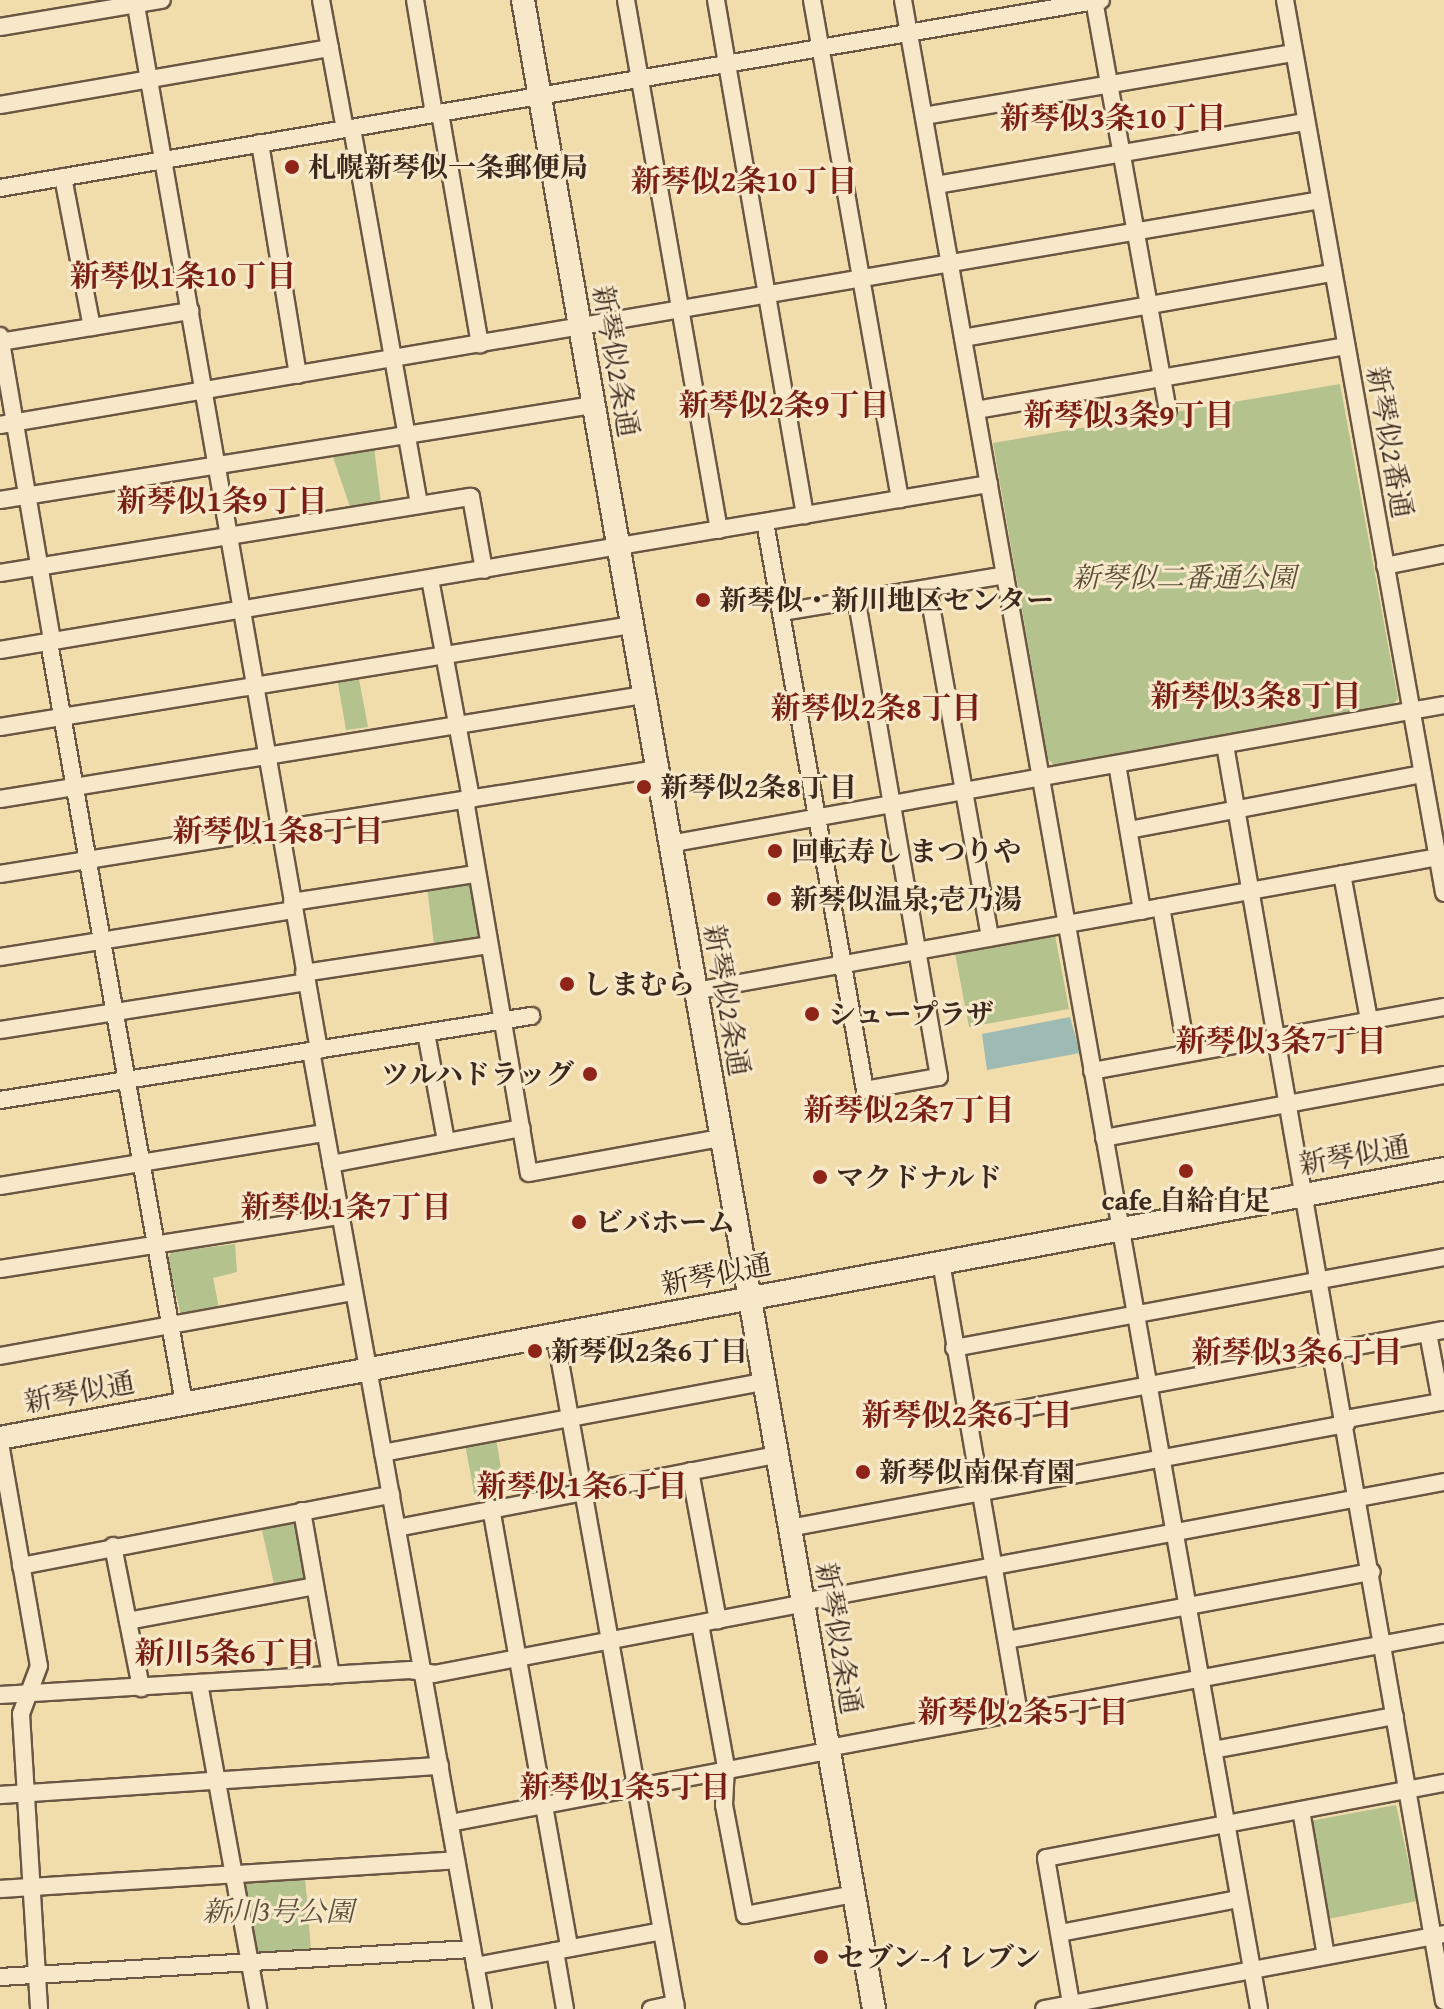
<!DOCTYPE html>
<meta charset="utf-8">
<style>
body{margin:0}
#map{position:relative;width:1444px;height:2009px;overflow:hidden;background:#f1dcac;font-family:"Gentium Book Plus","Noto Serif JP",serif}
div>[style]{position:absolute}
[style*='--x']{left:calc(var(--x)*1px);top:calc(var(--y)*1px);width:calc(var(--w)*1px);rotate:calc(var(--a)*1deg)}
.green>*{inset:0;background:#b4c28e}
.water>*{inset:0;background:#9dbab3}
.roads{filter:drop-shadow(2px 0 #6a5642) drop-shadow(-2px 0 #6a5642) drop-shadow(0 2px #6a5642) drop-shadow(0 -2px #6a5642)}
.street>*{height:16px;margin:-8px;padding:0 8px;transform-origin:8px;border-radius:8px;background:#f6e8c9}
.secondary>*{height:22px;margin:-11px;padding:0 11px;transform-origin:11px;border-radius:11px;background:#f6e8c9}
.dots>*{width:22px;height:22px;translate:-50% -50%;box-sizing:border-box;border:4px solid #f6e8c9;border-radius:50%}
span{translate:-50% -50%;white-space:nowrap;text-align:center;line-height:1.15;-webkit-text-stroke:6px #f6e8c9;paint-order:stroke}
.poi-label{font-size:28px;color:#3d2a1e;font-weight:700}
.left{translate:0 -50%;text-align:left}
.right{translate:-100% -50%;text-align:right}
.street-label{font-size:28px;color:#3d2a1e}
.park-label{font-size:28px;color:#5b503a;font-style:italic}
.neighbourhood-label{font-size:30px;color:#7a1f14;font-weight:700}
</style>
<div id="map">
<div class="green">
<i style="clip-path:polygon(1340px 384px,1398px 699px,1392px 705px,1055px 766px,1048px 759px,993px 443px)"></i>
<i style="clip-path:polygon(374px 447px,381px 503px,350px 507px,332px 454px)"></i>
<i style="clip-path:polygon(358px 674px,368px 727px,346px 730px,337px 678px)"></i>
<i style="clip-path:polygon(464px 881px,471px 886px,480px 933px,475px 941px,434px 944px,427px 887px)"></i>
<i style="clip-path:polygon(1055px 935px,1069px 1009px,969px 1027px,955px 953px)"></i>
<i style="clip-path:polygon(235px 1244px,237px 1272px,213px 1278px,219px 1308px,181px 1315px,167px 1258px,172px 1252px)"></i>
<i style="clip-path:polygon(496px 1439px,505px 1492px,475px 1498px,465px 1444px)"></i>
<i style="clip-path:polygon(295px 1520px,307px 1578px,274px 1584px,261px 1526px)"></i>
<i style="clip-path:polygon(1396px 1805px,1417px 1901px,1328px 1919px,1310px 1821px)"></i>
<i style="clip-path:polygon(305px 1877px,311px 1950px,259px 1953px,253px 1948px,242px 1884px)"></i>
</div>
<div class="water">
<i style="clip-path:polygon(1070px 1017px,1080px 1053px,987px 1070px,982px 1034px)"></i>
</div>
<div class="roads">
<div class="street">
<i style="--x:135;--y:0;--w:1066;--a:80.06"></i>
<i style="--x:321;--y:0;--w:131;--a:79.5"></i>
<i style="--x:415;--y:0;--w:116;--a:80.5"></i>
<i style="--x:626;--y:0;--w:538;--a:80.05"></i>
<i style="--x:716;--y:0;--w:523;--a:80.2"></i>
<i style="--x:812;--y:0;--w:507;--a:80"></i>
<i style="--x:903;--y:0;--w:2040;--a:79.95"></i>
<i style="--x:1094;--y:0;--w:417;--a:79.8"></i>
<i style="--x:1285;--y:0;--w:907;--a:79.9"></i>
<i style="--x:0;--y:27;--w:164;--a:-9.5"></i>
<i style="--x:0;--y:105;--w:335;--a:-9.8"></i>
<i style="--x:440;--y:113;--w:235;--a:80.2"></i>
<i style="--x:924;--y:116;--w:375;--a:-9.7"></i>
<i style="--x:352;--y:128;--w:383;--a:79.9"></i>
<i style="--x:260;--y:143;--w:235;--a:80.7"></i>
<i style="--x:63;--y:177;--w:153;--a:79.1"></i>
<i style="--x:936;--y:185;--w:375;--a:-9.7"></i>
<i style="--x:0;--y:188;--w:1117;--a:-9.69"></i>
<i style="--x:0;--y:336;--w:309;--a:80.3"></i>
<i style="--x:963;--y:338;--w:376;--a:-10"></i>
<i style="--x:0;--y:342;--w:193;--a:-9.3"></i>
<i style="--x:976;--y:410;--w:375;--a:-9.8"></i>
<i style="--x:0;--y:425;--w:1339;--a:-9.67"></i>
<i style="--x:0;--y:500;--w:601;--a:-9.1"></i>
<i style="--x:765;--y:522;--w:577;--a:80.02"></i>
<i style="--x:865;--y:1090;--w:75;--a:-10"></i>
<i style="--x:939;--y:1077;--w:484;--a:-99.8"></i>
<i style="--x:1385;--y:566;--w:60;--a:-11.5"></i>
<i style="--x:0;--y:573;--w:477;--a:-9.2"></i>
<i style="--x:471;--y:497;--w:74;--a:79.9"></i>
<i style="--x:430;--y:579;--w:224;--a:79.4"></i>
<i style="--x:928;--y:589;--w:354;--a:79.9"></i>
<i style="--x:782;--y:612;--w:226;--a:-9.4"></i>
<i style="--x:49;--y:642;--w:773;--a:79.94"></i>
<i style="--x:0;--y:650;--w:1003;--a:-9.53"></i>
<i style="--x:0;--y:727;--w:639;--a:-9.18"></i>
<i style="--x:1225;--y:745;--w:1275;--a:80.11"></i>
<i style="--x:1117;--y:764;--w:149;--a:80.3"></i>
<i style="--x:0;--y:799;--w:651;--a:-9.19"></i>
<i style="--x:465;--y:800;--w:378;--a:80.3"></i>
<i style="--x:529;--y:1173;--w:194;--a:-10.4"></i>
<i style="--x:1129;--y:830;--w:299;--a:-10.8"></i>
<i style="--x:669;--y:844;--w:787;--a:-10.17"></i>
<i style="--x:0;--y:874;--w:664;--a:-9.09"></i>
<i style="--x:1342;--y:874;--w:148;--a:79.5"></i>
<i style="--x:292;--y:902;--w:186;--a:-8.7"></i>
<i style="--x:1161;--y:907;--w:148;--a:79.9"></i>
<i style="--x:0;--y:957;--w:298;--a:-9.1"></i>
<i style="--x:304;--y:973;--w:187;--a:-8.6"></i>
<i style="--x:695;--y:991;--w:761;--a:-10.22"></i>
<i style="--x:0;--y:1030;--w:310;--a:-8.9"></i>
<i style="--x:426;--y:1033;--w:110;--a:79.5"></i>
<i style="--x:311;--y:1051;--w:973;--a:79.82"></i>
<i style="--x:1092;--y:1071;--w:358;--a:-10.3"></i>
<i style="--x:0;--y:1100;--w:538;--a:-8.99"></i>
<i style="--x:1104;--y:1138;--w:346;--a:-10.5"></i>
<i style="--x:331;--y:1164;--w:194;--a:-10.7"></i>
<i style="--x:0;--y:1186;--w:329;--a:-9.3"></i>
<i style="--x:941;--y:1262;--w:457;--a:80.2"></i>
<i style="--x:0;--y:1269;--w:344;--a:-8.9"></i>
<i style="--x:555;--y:1334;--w:686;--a:79.84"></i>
<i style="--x:954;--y:1348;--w:498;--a:-10.5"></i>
<i style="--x:0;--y:1356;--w:359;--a:-10.3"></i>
<i style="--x:968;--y:1419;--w:484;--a:-10.6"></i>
<i style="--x:1346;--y:1419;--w:97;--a:-10.1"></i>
<i style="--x:1441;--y:1402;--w:70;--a:-100.7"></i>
<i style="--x:0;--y:1443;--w:226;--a:80.1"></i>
<i style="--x:39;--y:1666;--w:51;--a:110.6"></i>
<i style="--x:21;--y:1714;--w:296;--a:86.5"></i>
<i style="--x:383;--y:1453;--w:387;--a:-10.6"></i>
<i style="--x:690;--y:1471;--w:152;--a:79.4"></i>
<i style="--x:491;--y:1508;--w:447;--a:79.9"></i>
<i style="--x:302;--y:1511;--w:167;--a:80"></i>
<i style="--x:397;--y:1528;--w:386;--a:-10.9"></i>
<i style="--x:789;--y:1528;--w:567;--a:-10.58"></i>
<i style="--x:113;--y:1546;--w:145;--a:78.8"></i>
<i style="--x:21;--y:1566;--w:377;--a:-10.9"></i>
<i style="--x:802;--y:1602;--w:653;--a:-10.59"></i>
<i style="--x:128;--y:1621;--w:190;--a:-10.6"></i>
<i style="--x:700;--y:1624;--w:145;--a:79.7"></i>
<i style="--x:726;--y:1767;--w:38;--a:93"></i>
<i style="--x:724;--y:1805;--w:112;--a:79.2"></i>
<i style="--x:745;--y:1915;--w:111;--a:-10.9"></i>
<i style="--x:1007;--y:1640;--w:371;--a:-10.6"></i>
<i style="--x:199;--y:1683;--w:331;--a:79.7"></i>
<i style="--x:0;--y:1695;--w:411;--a:-3.5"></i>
<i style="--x:410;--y:1670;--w:24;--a:9"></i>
<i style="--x:434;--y:1674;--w:375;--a:-10.8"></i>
<i style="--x:828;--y:1748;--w:627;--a:-10.57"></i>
<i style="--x:1213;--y:1750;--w:185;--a:-10.6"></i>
<i style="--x:0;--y:1795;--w:441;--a:-3.8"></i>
<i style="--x:1301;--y:1810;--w:148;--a:80.3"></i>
<i style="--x:450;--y:1823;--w:385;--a:-10.8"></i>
<i style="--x:0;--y:1889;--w:457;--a:-3.6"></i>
<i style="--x:1060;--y:1933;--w:182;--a:-10.8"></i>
<i style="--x:555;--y:1951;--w:59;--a:80.2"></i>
<i style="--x:475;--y:1966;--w:190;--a:-10.6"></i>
<i style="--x:0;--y:1977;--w:473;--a:-3.4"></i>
<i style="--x:651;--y:2009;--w:25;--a:-12"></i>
<i style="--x:1044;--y:2009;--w:407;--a:-10.6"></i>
<i style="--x:1072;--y:2009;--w:153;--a:-99.8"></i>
<i style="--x:1046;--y:1858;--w:405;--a:-10.7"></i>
</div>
<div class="secondary">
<i style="--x:523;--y:0;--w:2039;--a:80.09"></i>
<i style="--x:0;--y:1438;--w:1469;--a:-10.55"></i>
</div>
</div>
<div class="dots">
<i style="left:292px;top:167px;background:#8f2418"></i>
<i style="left:703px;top:600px;background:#8f2418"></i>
<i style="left:644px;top:787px;background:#8f2418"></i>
<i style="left:775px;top:851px;background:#8f2418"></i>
<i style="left:774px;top:899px;background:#8f2418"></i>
<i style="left:567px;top:984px;background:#8f2418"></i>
<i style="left:812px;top:1014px;background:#8f2418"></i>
<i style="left:590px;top:1074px;background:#8f2418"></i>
<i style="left:1186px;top:1171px;background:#8f2418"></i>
<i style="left:820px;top:1177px;background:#8f2418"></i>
<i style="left:579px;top:1222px;background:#8f2418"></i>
<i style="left:535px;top:1351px;background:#8f2418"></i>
<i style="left:863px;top:1472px;background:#8f2418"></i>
<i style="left:821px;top:1957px;background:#8f2418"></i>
</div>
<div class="poi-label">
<span class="left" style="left:308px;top:167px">札幌新琴似一条郵便局</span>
<span class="left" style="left:719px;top:600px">新琴似・新川地区センター</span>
<span class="left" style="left:660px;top:787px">新琴似2条8丁目</span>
<span class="left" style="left:791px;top:851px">回転寿し まつりや</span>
<span class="left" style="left:790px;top:899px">新琴似温泉;壱乃湯</span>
<span class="left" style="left:583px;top:984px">しまむら</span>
<span class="left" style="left:828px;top:1014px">シュープラザ</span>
<span class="right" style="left:574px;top:1074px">ツルハドラッグ</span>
<span class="left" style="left:836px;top:1177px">マクドナルド</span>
<span style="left:1186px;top:1200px">cafe 自給自足</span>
<span class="left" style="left:595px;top:1222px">ビバホーム</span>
<span class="left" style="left:551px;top:1351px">新琴似2条6丁目</span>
<span class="left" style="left:879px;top:1472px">新琴似南保育園</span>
<span class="left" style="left:837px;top:1957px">セブン-イレブン</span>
</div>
<div class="street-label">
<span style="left:616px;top:361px;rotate:80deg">新琴似2条通</span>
<span style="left:1390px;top:442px;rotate:80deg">新琴似2番通</span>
<span style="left:727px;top:1000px;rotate:80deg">新琴似2条通</span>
<span style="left:1354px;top:1155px;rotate:-10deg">新琴似通</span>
<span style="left:716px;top:1274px;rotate:-11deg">新琴似通</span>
<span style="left:79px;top:1392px;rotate:-11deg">新琴似通</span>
<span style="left:839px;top:1638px;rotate:80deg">新琴似2条通</span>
</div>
<div class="park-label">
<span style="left:1184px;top:577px">新琴似二番通公園</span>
<span style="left:278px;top:1911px">新川3号公園</span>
</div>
<div class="neighbourhood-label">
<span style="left:1113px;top:117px">新琴似3条10丁目</span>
<span style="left:744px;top:180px">新琴似2条10丁目</span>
<span style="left:183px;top:275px">新琴似1条10丁目</span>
<span style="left:784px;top:404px">新琴似2条9丁目</span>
<span style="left:1129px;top:414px">新琴似3条9丁目</span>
<span style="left:222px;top:500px">新琴似1条9丁目</span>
<span style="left:1256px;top:695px">新琴似3条8丁目</span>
<span style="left:876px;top:707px">新琴似2条8丁目</span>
<span style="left:278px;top:830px">新琴似1条8丁目</span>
<span style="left:1281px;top:1040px">新琴似3条7丁目</span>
<span style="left:909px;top:1109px">新琴似2条7丁目</span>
<span style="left:346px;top:1206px">新琴似1条7丁目</span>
<span style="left:1297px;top:1351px">新琴似3条6丁目</span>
<span style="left:967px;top:1414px">新琴似2条6丁目</span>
<span style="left:582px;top:1485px">新琴似1条6丁目</span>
<span style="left:225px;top:1652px">新川5条6丁目</span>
<span style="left:1023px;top:1711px">新琴似2条5丁目</span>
<span style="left:625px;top:1786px">新琴似1条5丁目</span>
</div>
</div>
